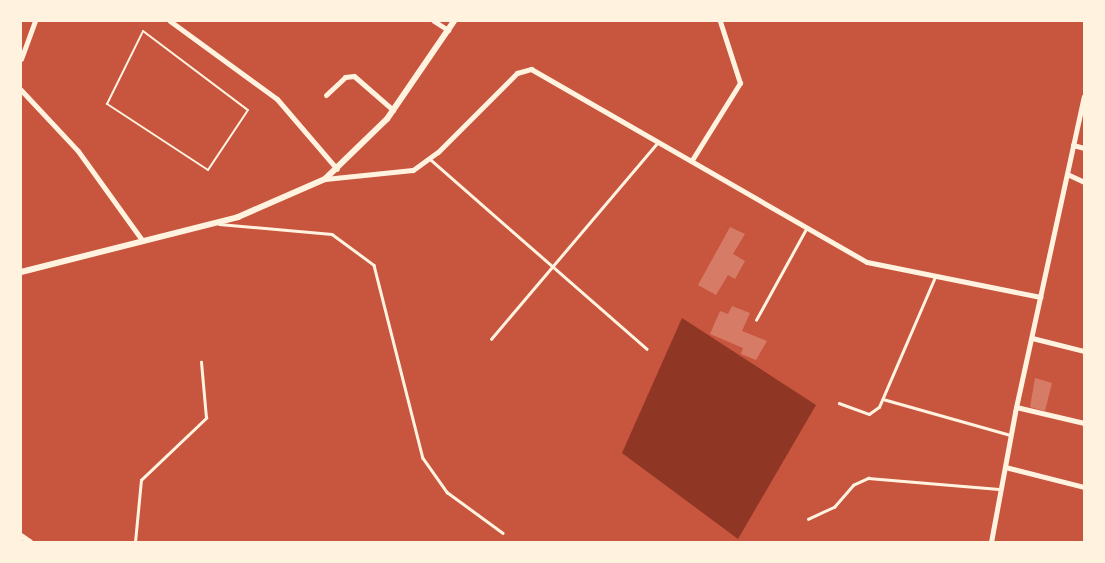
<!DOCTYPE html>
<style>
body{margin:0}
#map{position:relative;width:1105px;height:563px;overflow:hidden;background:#c8553d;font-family:Quicksand,sans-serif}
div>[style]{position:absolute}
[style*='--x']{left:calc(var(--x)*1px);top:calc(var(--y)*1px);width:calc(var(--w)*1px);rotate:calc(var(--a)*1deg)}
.water>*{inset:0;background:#8f3625}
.building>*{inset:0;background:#d67c66}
.path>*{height:2px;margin:-1px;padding:0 1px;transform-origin:1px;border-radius:1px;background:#fff3e0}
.service>*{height:2.5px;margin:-1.25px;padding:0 1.25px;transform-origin:1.25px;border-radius:1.25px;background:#fff3e0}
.minor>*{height:5px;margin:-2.5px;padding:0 2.5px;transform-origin:2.5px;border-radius:2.5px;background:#fff3e0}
.tertiary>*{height:6px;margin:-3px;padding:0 3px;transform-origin:3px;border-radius:3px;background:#fff3e0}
span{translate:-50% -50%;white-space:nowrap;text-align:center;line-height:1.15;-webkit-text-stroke:5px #fff3e0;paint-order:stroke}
.frame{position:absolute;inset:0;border:22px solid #fff3e0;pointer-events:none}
</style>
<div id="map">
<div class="water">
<i style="clip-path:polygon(682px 318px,816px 405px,738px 539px,622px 453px)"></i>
</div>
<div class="building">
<i style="clip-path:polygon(730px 227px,745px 234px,733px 254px,745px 261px,735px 279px,728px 275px,716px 295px,698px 285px)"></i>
<i style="clip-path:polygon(732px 306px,750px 313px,742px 331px,767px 341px,756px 360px,741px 354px,743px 348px,710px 334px,720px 311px,728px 314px)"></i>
<i style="clip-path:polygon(1035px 378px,1052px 383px,1045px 411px,1030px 407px)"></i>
</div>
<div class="path">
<i style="--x:143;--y:31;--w:131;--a:37"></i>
<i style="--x:248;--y:110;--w:72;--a:123.7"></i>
<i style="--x:208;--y:170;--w:121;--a:-146.8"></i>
<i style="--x:107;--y:104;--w:81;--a:-63.7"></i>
</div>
<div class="service">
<i style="--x:430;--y:159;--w:288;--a:41.2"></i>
<i style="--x:219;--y:224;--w:113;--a:5.1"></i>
<i style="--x:332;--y:234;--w:52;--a:36.4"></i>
<i style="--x:374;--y:265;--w:199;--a:75.8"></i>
<i style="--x:423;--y:458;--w:42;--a:54.8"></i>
<i style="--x:447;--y:492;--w:69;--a:36.2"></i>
<i style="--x:756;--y:320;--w:104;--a:-61.2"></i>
<i style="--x:491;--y:339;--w:258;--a:-49.7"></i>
<i style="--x:883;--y:399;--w:132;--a:15.8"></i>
<i style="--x:839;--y:403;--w:32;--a:20"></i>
<i style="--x:869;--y:414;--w:12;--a:-35"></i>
<i style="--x:879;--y:407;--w:142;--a:-66.7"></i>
<i style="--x:808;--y:519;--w:29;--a:-25"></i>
<i style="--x:834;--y:507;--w:29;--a:-49"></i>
<i style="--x:853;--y:485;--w:17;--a:-25"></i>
<i style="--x:868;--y:478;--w:131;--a:4.8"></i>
<i style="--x:135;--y:542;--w:62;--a:-84.5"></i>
<i style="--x:141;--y:480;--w:90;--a:-43.6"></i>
<i style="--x:206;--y:418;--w:56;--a:-95.1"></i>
</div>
<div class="minor">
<i style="--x:170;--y:21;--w:132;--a:36.1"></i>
<i style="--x:277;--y:99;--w:92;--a:49.4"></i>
<i style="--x:434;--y:21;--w:17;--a:33"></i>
<i style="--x:21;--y:59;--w:40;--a:-69.8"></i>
<i style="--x:21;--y:90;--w:83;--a:46.9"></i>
<i style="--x:78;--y:151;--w:110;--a:54.3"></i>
<i style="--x:326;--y:95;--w:26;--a:-43"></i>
<i style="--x:345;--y:77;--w:9;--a:-6"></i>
<i style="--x:354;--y:76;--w:52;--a:41.1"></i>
<i style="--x:1073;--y:145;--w:11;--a:15"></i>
<i style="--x:692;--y:160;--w:91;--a:-58.1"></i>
<i style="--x:740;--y:83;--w:65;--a:-107.9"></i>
<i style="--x:1067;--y:174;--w:19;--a:25"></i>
<i style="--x:325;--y:179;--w:88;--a:-5.8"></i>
<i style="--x:413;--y:170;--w:31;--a:-36"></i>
<i style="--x:438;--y:152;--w:112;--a:-45"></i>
<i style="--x:517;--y:73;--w:15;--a:-16"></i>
<i style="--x:531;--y:69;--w:387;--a:29.9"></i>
<i style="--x:867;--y:262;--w:177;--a:11.4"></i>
<i style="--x:1032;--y:338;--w:54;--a:14"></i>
<i style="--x:1016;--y:407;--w:70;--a:13.2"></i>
<i style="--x:1005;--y:467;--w:81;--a:14.2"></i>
<i style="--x:991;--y:542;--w:132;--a:-79.5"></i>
<i style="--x:1015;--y:412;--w:323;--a:-77.7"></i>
</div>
<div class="tertiary">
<i style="--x:21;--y:272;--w:224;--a:-14.2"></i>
<i style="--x:238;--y:217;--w:95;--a:-23.6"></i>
<i style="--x:325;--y:179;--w:86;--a:-44.1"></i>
<i style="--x:387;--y:119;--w:119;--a:-55.6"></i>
<i style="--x:21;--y:536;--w:11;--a:34"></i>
</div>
<div class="frame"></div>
</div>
